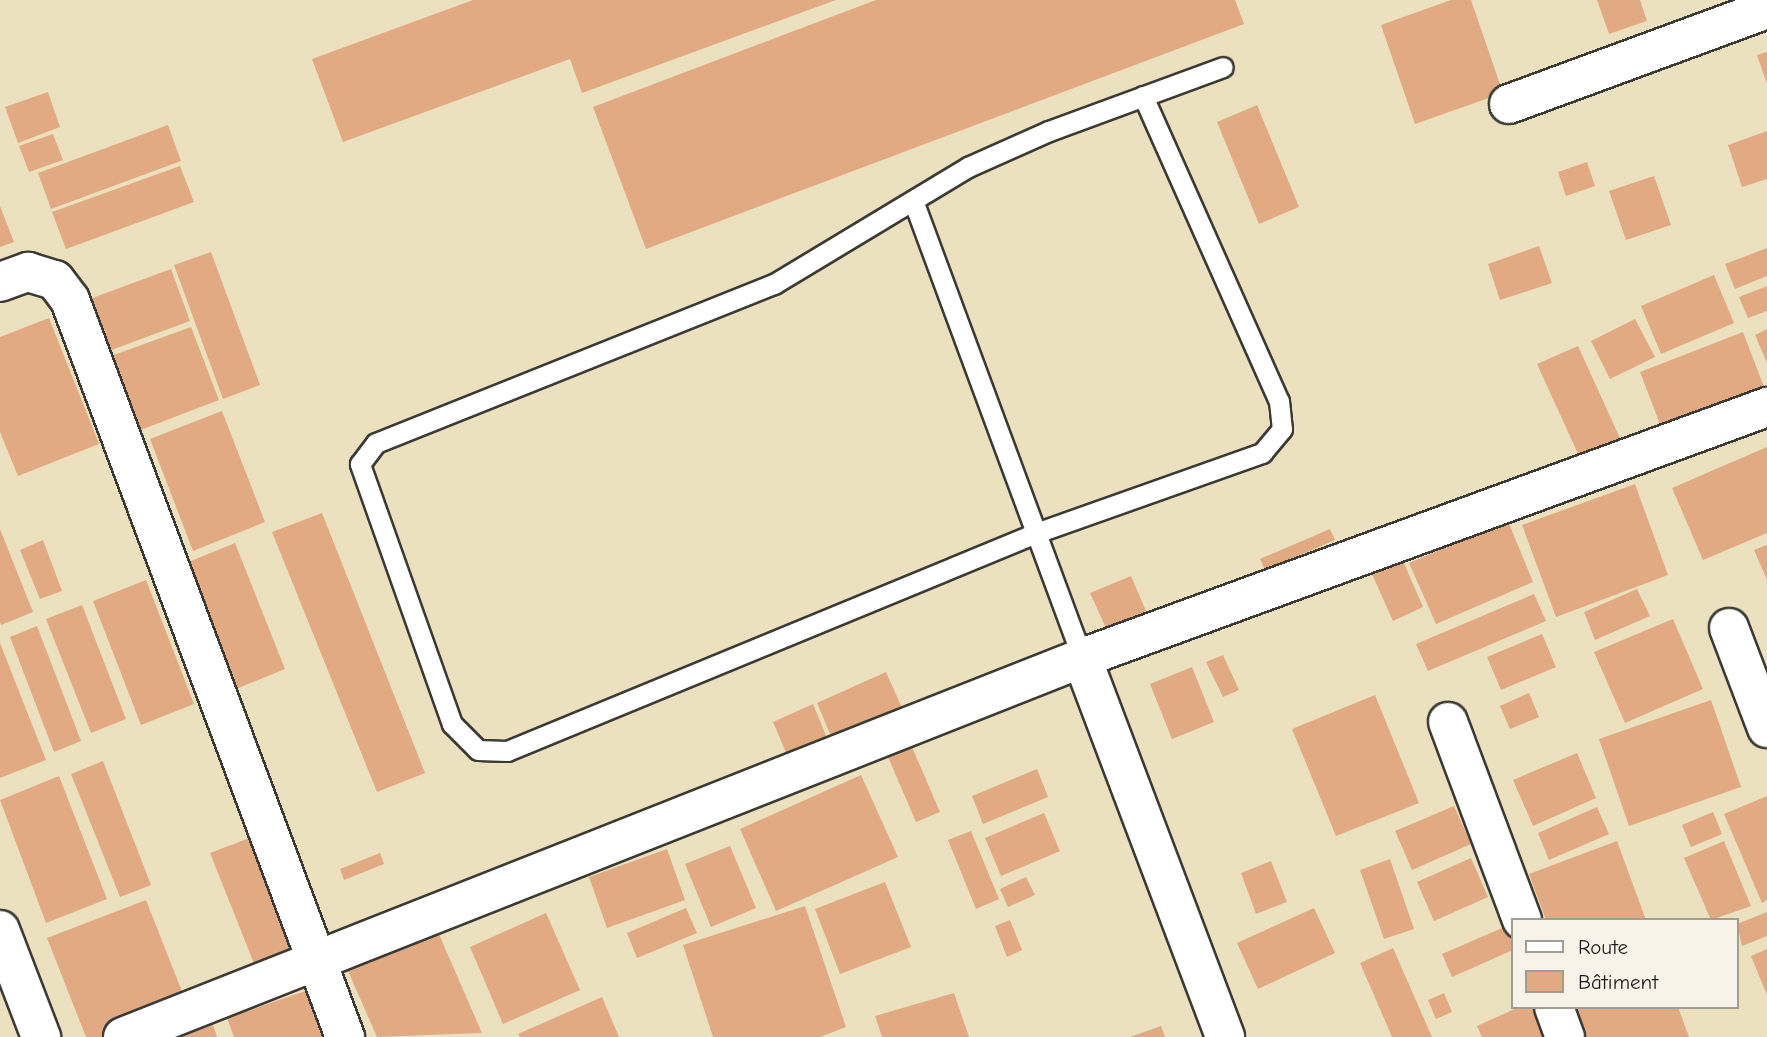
<!DOCTYPE html>
<meta charset="utf-8">
<style>
body{margin:0}
#map{position:relative;width:1767px;height:1037px;overflow:hidden;background:#ece1bf;font-family:"Comic Neue",sans-serif}
div>[style]{position:absolute}
[style*='--x']{left:calc(var(--x)*1px);top:calc(var(--y)*1px);width:calc(var(--w)*1px);rotate:calc(var(--a)*1deg)}
.building>*{inset:0;background:#e2aa82}
.roads{filter:drop-shadow(2px 0 #3b3a34) drop-shadow(-2px 0 #3b3a34) drop-shadow(0 2px #3b3a34) drop-shadow(0 -2px #3b3a34)}
.service>*{height:19px;margin:-9.5px;padding:0 9.5px;transform-origin:9.5px;border-radius:9.5px;background:#fff}
.minor>*{height:38px;margin:-19px;padding:0 19px;transform-origin:19px;border-radius:19px;background:#fff}
span{translate:-50% -50%;white-space:nowrap;text-align:center;line-height:1.15;-webkit-text-stroke:6px #f7f3e8;paint-order:stroke}
.legend{position:absolute;left:1511px;top:918px;width:228px;height:91px;box-sizing:border-box;background:#f7f3e8;border:2px solid #9f9d96;margin:0;padding:9px 12px;list-style:none;font-size:21px;color:#1c1c1c}
.legend li{display:flex;align-items:center;gap:14px;height:35px}
.legend b{width:35px;border:2px solid #9f9d96}
</style>
<div id="map">
<div class="building">
<i style="clip-path:polygon(473px 0,836px 0,582px 93px,570px 59px,343px 142px,312px 59px)"></i>
<i style="clip-path:polygon(876px 0,1235px 0,1244px 24px,646px 249px,593px 107px)"></i>
<i style="clip-path:polygon(1451px 0,1471px 0,1503px 93px,1415px 124px,1381px 25px)"></i>
<i style="clip-path:polygon(1597px 0,1640px 0,1647px 21px,1609px 34px)"></i>
<i style="clip-path:polygon(1767px 52px,1767px 84px,1757px 55px)"></i>
<i style="clip-path:polygon(48px 92px,60px 127px,18px 143px,5px 107px)"></i>
<i style="clip-path:polygon(1257px 105px,1299px 207px,1259px 224px,1217px 122px)"></i>
<i style="clip-path:polygon(168px 125px,181px 161px,51px 209px,38px 173px)"></i>
<i style="clip-path:polygon(1767px 131px,1767px 179px,1742px 187px,1728px 145px)"></i>
<i style="clip-path:polygon(53px 134px,63px 160px,29px 172px,19px 146px)"></i>
<i style="clip-path:polygon(1587px 162px,1595px 186px,1566px 196px,1558px 172px)"></i>
<i style="clip-path:polygon(180px 166px,194px 202px,66px 249px,52px 212px)"></i>
<i style="clip-path:polygon(1654px 176px,1671px 225px,1626px 240px,1609px 191px)"></i>
<i style="clip-path:polygon(0 206px,14px 242px,0 247px)"></i>
<i style="clip-path:polygon(1539px 246px,1552px 283px,1500px 300px,1488px 264px)"></i>
<i style="clip-path:polygon(1767px 248px,1767px 276px,1735px 289px,1725px 264px)"></i>
<i style="clip-path:polygon(211px 252px,260px 385px,223px 399px,174px 265px)"></i>
<i style="clip-path:polygon(171px 269px,190px 321px,95px 356px,76px 304px)"></i>
<i style="clip-path:polygon(1714px 275px,1734px 323px,1661px 354px,1641px 306px)"></i>
<i style="clip-path:polygon(1767px 286px,1767px 311px,1748px 318px,1739px 297px)"></i>
<i style="clip-path:polygon(49px 318px,99px 444px,18px 476px,0 432px,0 337px)"></i>
<i style="clip-path:polygon(1635px 319px,1655px 357px,1610px 379px,1591px 341px)"></i>
<i style="clip-path:polygon(191px 327px,219px 400px,138px 431px,100px 360px)"></i>
<i style="clip-path:polygon(1767px 329px,1767px 363px,1755px 335px)"></i>
<i style="clip-path:polygon(1743px 332px,1766px 392px,1663px 432px,1640px 372px)"></i>
<i style="clip-path:polygon(1578px 346px,1620px 438px,1579px 456px,1537px 364px)"></i>
<i style="clip-path:polygon(222px 411px,265px 522px,193px 551px,150px 439px)"></i>
<i style="clip-path:polygon(1767px 447px,1767px 533px,1703px 560px,1672px 488px)"></i>
<i style="clip-path:polygon(1635px 484px,1668px 575px,1556px 617px,1522px 525px)"></i>
<i style="clip-path:polygon(322px 513px,425px 773px,377px 792px,272px 532px)"></i>
<i style="clip-path:polygon(1508px 521px,1533px 582px,1436px 624px,1409px 563px)"></i>
<i style="clip-path:polygon(0 529px,33px 612px,1px 625px,0 622px)"></i>
<i style="clip-path:polygon(1330px 529px,1335px 540px,1265px 570px,1260px 559px)"></i>
<i style="clip-path:polygon(43px 540px,62px 591px,40px 599px,20px 550px)"></i>
<i style="clip-path:polygon(235px 543px,285px 669px,236px 689px,186px 563px)"></i>
<i style="clip-path:polygon(1767px 545px,1767px 580px,1754px 550px)"></i>
<i style="clip-path:polygon(1403px 561px,1423px 607px,1393px 621px,1372px 574px)"></i>
<i style="clip-path:polygon(1131px 576px,1146px 611px,1106px 628px,1090px 593px)"></i>
<i style="clip-path:polygon(146px 580px,194px 704px,141px 725px,93px 601px)"></i>
<i style="clip-path:polygon(1637px 589px,1650px 616px,1595px 640px,1584px 612px)"></i>
<i style="clip-path:polygon(1534px 594px,1546px 621px,1428px 671px,1416px 644px)"></i>
<i style="clip-path:polygon(82px 605px,126px 719px,91px 733px,46px 619px)"></i>
<i style="clip-path:polygon(1673px 619px,1703px 689px,1625px 723px,1594px 652px)"></i>
<i style="clip-path:polygon(37px 626px,81px 741px,54px 752px,10px 637px)"></i>
<i style="clip-path:polygon(1542px 634px,1556px 667px,1501px 690px,1487px 657px)"></i>
<i style="clip-path:polygon(0 643px,46px 760px,0 778px)"></i>
<i style="clip-path:polygon(1223px 655px,1239px 690px,1223px 697px,1206px 662px)"></i>
<i style="clip-path:polygon(1192px 667px,1214px 722px,1172px 739px,1150px 684px)"></i>
<i style="clip-path:polygon(886px 672px,906px 717px,836px 748px,817px 703px)"></i>
<i style="clip-path:polygon(1529px 693px,1539px 717px,1510px 729px,1500px 706px)"></i>
<i style="clip-path:polygon(1375px 695px,1419px 803px,1336px 836px,1292px 729px)"></i>
<i style="clip-path:polygon(1711px 700px,1741px 787px,1629px 826px,1599px 739px)"></i>
<i style="clip-path:polygon(813px 704px,830px 745px,790px 762px,773px 722px)"></i>
<i style="clip-path:polygon(912px 747px,940px 812px,916px 822px,888px 757px)"></i>
<i style="clip-path:polygon(1577px 753px,1596px 798px,1533px 826px,1513px 780px)"></i>
<i style="clip-path:polygon(103px 761px,151px 885px,120px 897px,71px 774px)"></i>
<i style="clip-path:polygon(1037px 769px,1048px 797px,983px 824px,972px 796px)"></i>
<i style="clip-path:polygon(861px 775px,898px 857px,776px 911px,740px 829px)"></i>
<i style="clip-path:polygon(59px 776px,107px 899px,46px 923px,0 800px)"></i>
<i style="clip-path:polygon(1767px 796px,1767px 900px,1762px 903px,1724px 814px)"></i>
<i style="clip-path:polygon(1454px 806px,1471px 844px,1412px 870px,1395px 831px)"></i>
<i style="clip-path:polygon(1597px 807px,1609px 834px,1549px 860px,1538px 833px)"></i>
<i style="clip-path:polygon(1713px 812px,1722px 834px,1691px 847px,1682px 825px)"></i>
<i style="clip-path:polygon(1044px 813px,1060px 851px,1001px 876px,985px 838px)"></i>
<i style="clip-path:polygon(971px 831px,999px 899px,976px 909px,948px 840px)"></i>
<i style="clip-path:polygon(257px 835px,301px 948px,255px 966px,210px 853px)"></i>
<i style="clip-path:polygon(1617px 841px,1646px 920px,1546px 920px,1529px 874px)"></i>
<i style="clip-path:polygon(1724px 841px,1751px 906px,1711px 920px,1684px 858px)"></i>
<i style="clip-path:polygon(730px 846px,756px 908px,711px 927px,685px 864px)"></i>
<i style="clip-path:polygon(667px 849px,685px 900px,607px 928px,589px 877px)"></i>
<i style="clip-path:polygon(380px 853px,384px 864px,344px 880px,340px 869px)"></i>
<i style="clip-path:polygon(1471px 858px,1488px 897px,1434px 921px,1417px 882px)"></i>
<i style="clip-path:polygon(1390px 859px,1414px 929px,1384px 939px,1360px 870px)"></i>
<i style="clip-path:polygon(1271px 861px,1287px 902px,1256px 914px,1241px 873px)"></i>
<i style="clip-path:polygon(1026px 877px,1035px 895px,1008px 907px,1000px 889px)"></i>
<i style="clip-path:polygon(885px 882px,911px 947px,840px 974px,815px 909px)"></i>
<i style="clip-path:polygon(146px 900px,187px 1004px,102px 1037px,86px 1037px,47px 938px)"></i>
<i style="clip-path:polygon(805px 906px,846px 1027px,820px 1037px,713px 1037px,683px 945px)"></i>
<i style="clip-path:polygon(686px 908px,697px 933px,637px 958px,627px 933px)"></i>
<i style="clip-path:polygon(1314px 908px,1335px 953px,1258px 989px,1237px 943px)"></i>
<i style="clip-path:polygon(1767px 912px,1767px 936px,1742px 946px,1737px 924px)"></i>
<i style="clip-path:polygon(546px 913px,580px 990px,503px 1024px,470px 947px)"></i>
<i style="clip-path:polygon(1010px 920px,1022px 950px,1007px 957px,995px 926px)"></i>
<i style="clip-path:polygon(1509px 925px,1513px 950px,1452px 977px,1442px 954px)"></i>
<i style="clip-path:polygon(438px 932px,482px 1033px,377px 1037px,348px 971px)"></i>
<i style="clip-path:polygon(1393px 948px,1432px 1037px,1392px 1037px,1360px 963px)"></i>
<i style="clip-path:polygon(1767px 949px,1767px 995px,1751px 956px)"></i>
<i style="clip-path:polygon(314px 988px,331px 1037px,234px 1037px,227px 1018px)"></i>
<i style="clip-path:polygon(954px 993px,969px 1037px,882px 1037px,875px 1016px)"></i>
<i style="clip-path:polygon(1444px 993px,1452px 1012px,1436px 1019px,1428px 1000px)"></i>
<i style="clip-path:polygon(602px 997px,619px 1037px,520px 1037px,518px 1034px)"></i>
<i style="clip-path:polygon(1519px 1007px,1539px 1007px,1547px 1037px,1482px 1037px,1477px 1026px)"></i>
<i style="clip-path:polygon(1578px 1007px,1678px 1007px,1689px 1037px,1574px 1037px,1566px 1015px)"></i>
<i style="clip-path:polygon(213px 1025px,217px 1037px,179px 1037px)"></i>
<i style="clip-path:polygon(1161px 1026px,1165px 1037px,1130px 1037px)"></i>
</div>
<div class="roads">
<div class="service">
<i style="--x:1143;--y:96;--w:334;--a:66"></i>
<i style="--x:1279;--y:401;--w:28;--a:84"></i>
<i style="--x:1282;--y:429;--w:31;--a:130"></i>
<i style="--x:1262;--y:453;--w:240;--a:160.5"></i>
<i style="--x:1036;--y:533;--w:572;--a:157.6"></i>
<i style="--x:507;--y:751;--w:29;--a:-178"></i>
<i style="--x:478;--y:750;--w:37;--a:-135"></i>
<i style="--x:452;--y:724;--w:276;--a:-109.5"></i>
<i style="--x:360;--y:464;--w:26;--a:-53"></i>
<i style="--x:376;--y:443;--w:429;--a:-21.8"></i>
<i style="--x:774;--y:284;--w:227;--a:-31.1"></i>
<i style="--x:968;--y:167;--w:89;--a:-24"></i>
<i style="--x:1049;--y:131;--w:185;--a:-20.2"></i>
<i style="--x:914;--y:203;--w:485;--a:69.7"></i>
</div>
<div class="minor">
<i style="--x:1509;--y:104;--w:275;--a:-20.2"></i>
<i style="--x:0;--y:282;--w:30;--a:-20"></i>
<i style="--x:28;--y:272;--w:28;--a:17"></i>
<i style="--x:55;--y:280;--w:25;--a:53"></i>
<i style="--x:70;--y:300;--w:787;--a:69.54"></i>
<i style="--x:1729;--y:628;--w:107;--a:69.2"></i>
<i style="--x:1082;--y:658;--w:405;--a:69.3"></i>
<i style="--x:1448;--y:722;--w:211;--a:69.5"></i>
<i style="--x:0;--y:930;--w:115;--a:69"></i>
<i style="--x:1554;--y:1007;--w:32;--a:70"></i>
<i style="--x:123;--y:1037;--w:1031;--a:-21.56"></i>
<i style="--x:1082;--y:658;--w:730;--a:-20.12"></i>
</div>
</div>
<ul class="legend">
<li><b style="height:9px;background:#fff"></b>Route</li>
<li><b style="height:19px;background:#e2aa82"></b>Bâtiment</li>
</ul>
</div>
